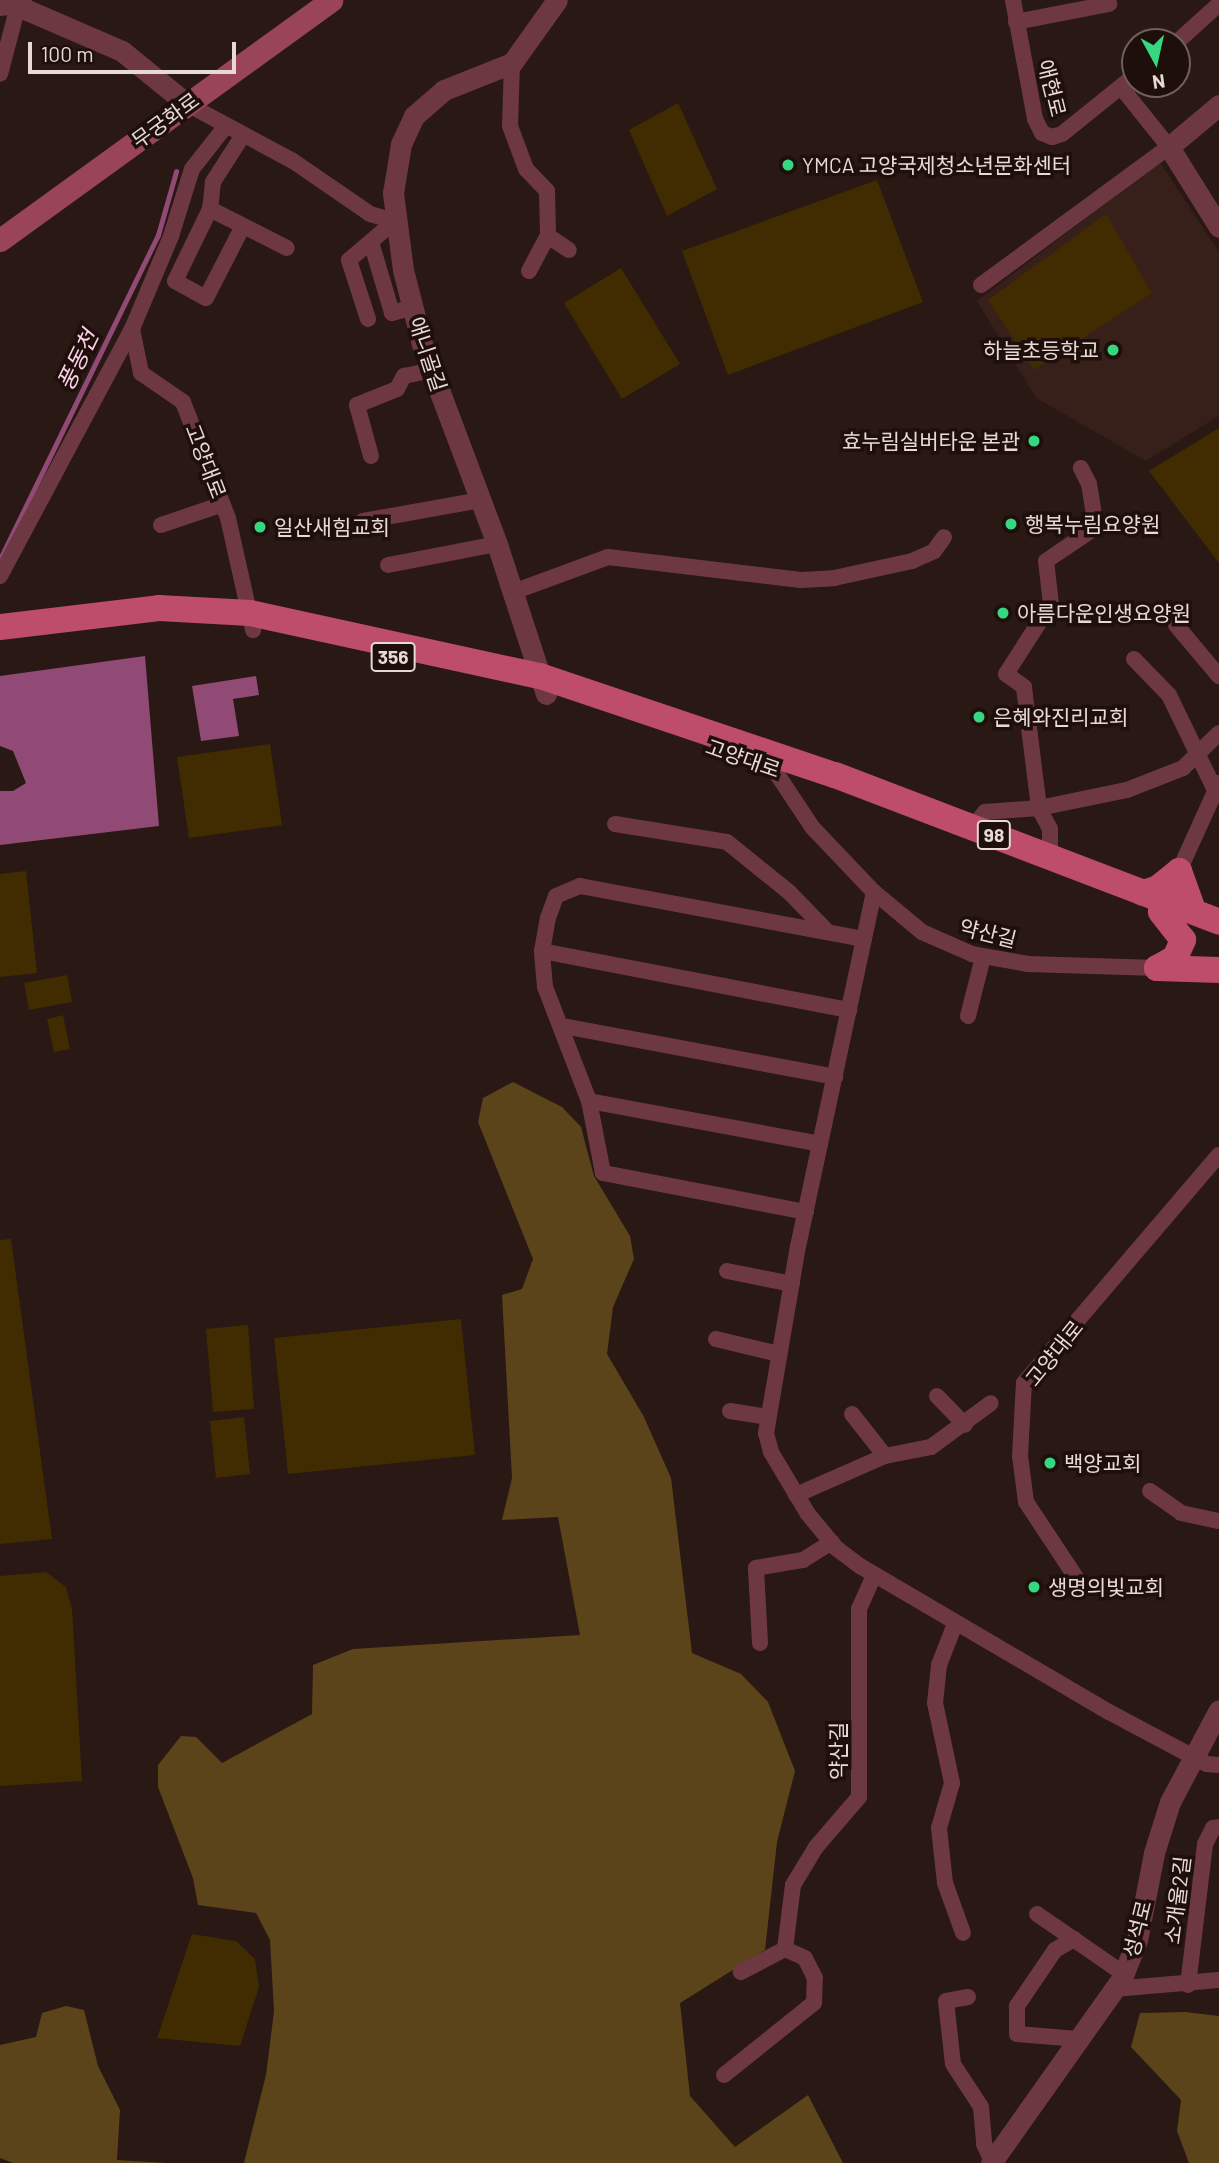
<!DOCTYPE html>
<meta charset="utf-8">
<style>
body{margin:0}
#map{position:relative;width:1219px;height:2163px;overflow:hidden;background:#291814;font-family:Barlow,"Noto Sans KR",sans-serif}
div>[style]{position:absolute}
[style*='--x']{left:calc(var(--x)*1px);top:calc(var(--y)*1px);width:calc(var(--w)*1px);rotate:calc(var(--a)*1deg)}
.built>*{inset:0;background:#371f1a}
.green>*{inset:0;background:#402c00}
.forest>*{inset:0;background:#5b4419}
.water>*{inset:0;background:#914a76}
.stream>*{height:4.5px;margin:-2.25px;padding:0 2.25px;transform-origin:2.25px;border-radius:2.25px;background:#914a76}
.minor>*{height:16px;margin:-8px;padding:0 8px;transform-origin:8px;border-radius:8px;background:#6e3843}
.tertiary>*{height:21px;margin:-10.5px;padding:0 10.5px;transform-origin:10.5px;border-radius:10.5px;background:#6e3843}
.secondary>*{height:23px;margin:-11.5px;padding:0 11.5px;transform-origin:11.5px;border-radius:11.5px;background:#9a4458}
.primary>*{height:26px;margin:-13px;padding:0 13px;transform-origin:13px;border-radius:13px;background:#bd4d68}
.dots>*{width:19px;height:19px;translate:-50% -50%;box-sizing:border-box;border:4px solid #1f0f0b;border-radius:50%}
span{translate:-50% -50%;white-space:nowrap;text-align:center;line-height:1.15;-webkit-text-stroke:7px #1f0f0b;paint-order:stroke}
.shield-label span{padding:2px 5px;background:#1f0f0b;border:2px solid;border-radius:5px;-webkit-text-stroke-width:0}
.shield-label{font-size:19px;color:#e6d9d6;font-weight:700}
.street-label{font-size:21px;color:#e6d9d6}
.poi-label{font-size:21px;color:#e6d9d6}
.left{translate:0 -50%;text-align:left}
.right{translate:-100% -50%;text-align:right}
.water-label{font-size:23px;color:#fcd1e9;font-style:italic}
.north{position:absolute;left:1121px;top:28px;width:70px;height:70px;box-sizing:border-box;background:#1f0f0b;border:2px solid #6f605c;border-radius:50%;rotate:172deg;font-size:19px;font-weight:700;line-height:28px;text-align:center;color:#e6d9d6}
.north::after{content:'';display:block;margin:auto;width:24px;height:32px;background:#35d881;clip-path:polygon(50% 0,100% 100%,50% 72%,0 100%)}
.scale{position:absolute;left:28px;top:42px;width:208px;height:32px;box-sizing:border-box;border:4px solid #e6d9d6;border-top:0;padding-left:9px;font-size:21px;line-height:24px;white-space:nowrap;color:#e6d9d6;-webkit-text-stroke:5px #1f0f0b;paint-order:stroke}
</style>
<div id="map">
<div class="built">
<i style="clip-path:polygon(1160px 162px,1219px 252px,1219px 416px,1146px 461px,1036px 398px,977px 301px)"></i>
</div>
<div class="green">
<i style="clip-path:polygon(678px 103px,717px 189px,667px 216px,629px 130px)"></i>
<i style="clip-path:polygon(877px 180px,923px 302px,728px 375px,682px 251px)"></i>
<i style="clip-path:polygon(1106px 214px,1152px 293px,1034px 370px,988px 300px)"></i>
<i style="clip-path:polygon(621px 268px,680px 364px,622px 399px,564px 303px)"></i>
<i style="clip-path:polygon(1219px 428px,1219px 563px,1149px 471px)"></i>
<i style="clip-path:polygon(270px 744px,282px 825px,189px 838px,177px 757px)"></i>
<i style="clip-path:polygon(26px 871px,37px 973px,0 977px,0 874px)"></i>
<i style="clip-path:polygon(67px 975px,72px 1002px,29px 1010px,24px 983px)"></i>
<i style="clip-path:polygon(63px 1015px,70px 1049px,54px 1052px,47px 1019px)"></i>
<i style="clip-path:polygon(11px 1239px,52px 1539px,0 1544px,0 1240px)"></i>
<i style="clip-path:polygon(461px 1319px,475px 1455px,288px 1474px,274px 1338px)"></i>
<i style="clip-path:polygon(248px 1325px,254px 1409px,213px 1412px,206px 1329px)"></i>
<i style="clip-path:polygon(244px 1417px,250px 1474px,216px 1478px,210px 1421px)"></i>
<i style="clip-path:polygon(46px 1572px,66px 1587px,72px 1609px,82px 1781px,0 1786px,0 1576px)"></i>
<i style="clip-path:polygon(192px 1934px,236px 1941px,255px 1959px,259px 1987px,240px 2046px,157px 2038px)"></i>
</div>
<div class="forest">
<i style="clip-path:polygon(513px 1082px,562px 1107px,581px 1127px,594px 1176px,630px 1236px,634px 1259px,613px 1307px,607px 1354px,644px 1417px,671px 1478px,692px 1653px,741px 1674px,768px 1702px,795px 1771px,777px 1842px,765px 1950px,680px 2003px,690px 2096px,735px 2147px,808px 2095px,843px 2163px,244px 2163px,266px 2075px,274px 2011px,270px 1940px,256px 1913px,198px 1905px,193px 1878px,158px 1787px,158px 1765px,181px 1736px,196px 1737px,222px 1763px,312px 1714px,313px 1665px,353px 1649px,580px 1635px,558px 1517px,502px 1520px,512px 1478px,502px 1295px,522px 1289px,533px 1259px,478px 1122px,483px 1098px)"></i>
<i style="clip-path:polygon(66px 2006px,84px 2010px,98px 2066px,120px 2110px,117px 2160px,167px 2163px,13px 2163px,0 2158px,0 2045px,36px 2037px,42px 2013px)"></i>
<i style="clip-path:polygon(1185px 2012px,1219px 2016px,1219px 2163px,1189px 2163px,1177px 2131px,1181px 2100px,1131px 2047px,1140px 2013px)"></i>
</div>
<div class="water">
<i style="clip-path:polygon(145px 656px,159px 826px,0 845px,0 791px,13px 791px,26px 783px,13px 751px,0 746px,0 676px)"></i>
<i style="clip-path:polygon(256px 676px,259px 695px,233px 699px,239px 736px,201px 741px,192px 686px)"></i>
</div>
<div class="stream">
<i style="--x:0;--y:559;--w:360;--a:-64"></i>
<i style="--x:158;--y:235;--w:66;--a:-74.1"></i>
</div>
<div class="minor">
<i style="--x:1013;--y:0;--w:121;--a:79.5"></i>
<i style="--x:1035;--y:119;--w:16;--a:63"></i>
<i style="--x:1042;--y:133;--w:11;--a:22"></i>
<i style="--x:1052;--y:137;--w:10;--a:-17"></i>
<i style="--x:1062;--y:134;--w:94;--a:-38.9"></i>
<i style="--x:0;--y:8;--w:18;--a:-6"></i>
<i style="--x:18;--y:6;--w:70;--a:104.8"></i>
<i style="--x:1016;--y:22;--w:95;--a:-11"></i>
<i style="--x:1177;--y:42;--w:57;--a:-42.1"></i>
<i style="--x:512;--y:63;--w:63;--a:91.8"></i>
<i style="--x:510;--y:126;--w:46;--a:69.6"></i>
<i style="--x:526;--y:169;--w:30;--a:46"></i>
<i style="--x:547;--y:191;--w:45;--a:88.7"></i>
<i style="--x:548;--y:236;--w:25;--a:34"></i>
<i style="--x:187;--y:104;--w:120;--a:28.3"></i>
<i style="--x:293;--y:161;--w:93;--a:34.5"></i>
<i style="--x:370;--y:214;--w:26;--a:16"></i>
<i style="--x:243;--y:135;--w:56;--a:122.6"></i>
<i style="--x:213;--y:182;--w:27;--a:96"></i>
<i style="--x:210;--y:209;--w:86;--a:26.9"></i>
<i style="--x:210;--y:209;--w:80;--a:115.9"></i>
<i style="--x:175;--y:281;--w:35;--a:29"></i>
<i style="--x:206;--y:298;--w:81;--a:-62.8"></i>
<i style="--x:371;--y:242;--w:74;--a:73.5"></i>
<i style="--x:392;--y:313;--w:22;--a:-16"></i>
<i style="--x:529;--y:271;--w:40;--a:-62"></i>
<i style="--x:981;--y:285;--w:233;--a:-36.3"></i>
<i style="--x:1169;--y:147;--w:77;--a:-128.7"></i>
<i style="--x:368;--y:319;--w:62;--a:-107.9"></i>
<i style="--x:349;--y:260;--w:60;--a:-40.3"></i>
<i style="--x:132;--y:329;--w:45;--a:78.4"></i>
<i style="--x:141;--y:373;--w:51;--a:34.6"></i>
<i style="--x:183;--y:402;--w:124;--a:68.8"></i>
<i style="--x:228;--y:518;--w:115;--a:77.4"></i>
<i style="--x:371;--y:456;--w:53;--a:-105.4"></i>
<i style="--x:357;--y:405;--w:43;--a:-21.8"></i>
<i style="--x:397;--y:389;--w:15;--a:-62"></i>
<i style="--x:404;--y:376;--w:29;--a:-12"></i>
<i style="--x:363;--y:521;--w:120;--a:-10.1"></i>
<i style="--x:161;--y:525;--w:65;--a:-18.7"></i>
<i style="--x:388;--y:565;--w:111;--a:-10.9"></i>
<i style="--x:0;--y:576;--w:280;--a:-61.9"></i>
<i style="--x:132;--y:329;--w:101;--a:-67.2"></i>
<i style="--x:171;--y:236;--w:70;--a:-72.6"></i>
<i style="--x:192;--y:169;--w:53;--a:-51.8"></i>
<i style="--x:513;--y:592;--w:101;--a:-20.2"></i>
<i style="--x:608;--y:557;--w:194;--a:6.8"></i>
<i style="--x:801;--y:580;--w:33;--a:-3"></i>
<i style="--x:834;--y:578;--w:80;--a:-12.3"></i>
<i style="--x:912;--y:561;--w:24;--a:-24"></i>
<i style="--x:934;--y:551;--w:17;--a:-54"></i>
<i style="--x:1176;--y:625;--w:67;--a:49.9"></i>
<i style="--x:1134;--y:659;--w:50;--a:45.8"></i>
<i style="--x:1169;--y:695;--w:103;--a:64.2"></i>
<i style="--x:768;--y:751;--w:18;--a:74"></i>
<i style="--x:773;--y:768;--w:71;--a:56.5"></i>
<i style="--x:812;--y:827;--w:90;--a:46.4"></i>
<i style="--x:615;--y:824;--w:113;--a:9.1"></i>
<i style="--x:727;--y:842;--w:80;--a:38.9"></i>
<i style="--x:789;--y:892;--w:52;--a:45.8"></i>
<i style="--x:972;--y:828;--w:21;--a:-51"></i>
<i style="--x:985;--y:812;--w:54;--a:-4.2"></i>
<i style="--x:1039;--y:808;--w:90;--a:-11.6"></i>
<i style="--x:1127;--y:790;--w:60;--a:-21.4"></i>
<i style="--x:1183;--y:768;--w:50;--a:-44.2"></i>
<i style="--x:1050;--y:856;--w:27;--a:-90"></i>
<i style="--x:1050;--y:829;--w:24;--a:-118"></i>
<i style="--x:1039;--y:808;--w:122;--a:-97.1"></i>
<i style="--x:1024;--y:687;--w:22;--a:-144"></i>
<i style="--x:1006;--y:674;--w:83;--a:-57.3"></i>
<i style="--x:1051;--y:604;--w:43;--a:-96.6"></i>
<i style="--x:1046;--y:561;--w:60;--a:-34.2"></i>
<i style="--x:1096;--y:527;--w:44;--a:-99.2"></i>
<i style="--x:1089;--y:484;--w:18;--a:-117"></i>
<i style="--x:1179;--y:871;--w:97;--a:-65.6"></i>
<i style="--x:542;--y:951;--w:313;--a:10.9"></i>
<i style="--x:1157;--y:968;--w:129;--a:-178.2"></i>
<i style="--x:1028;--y:964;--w:57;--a:-169.9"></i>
<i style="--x:972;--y:954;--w:55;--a:-156.3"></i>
<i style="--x:922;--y:932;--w:62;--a:-140.2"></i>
<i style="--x:874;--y:892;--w:362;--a:102.1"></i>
<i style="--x:798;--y:1246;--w:190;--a:99.7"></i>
<i style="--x:766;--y:1433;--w:20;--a:75"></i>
<i style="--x:771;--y:1452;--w:72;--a:59.2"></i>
<i style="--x:808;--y:1514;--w:44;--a:50.5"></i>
<i style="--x:836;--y:1548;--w:30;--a:37"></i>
<i style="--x:860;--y:1566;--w:289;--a:30.4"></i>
<i style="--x:1109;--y:1712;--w:111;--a:28"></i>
<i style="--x:1207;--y:1764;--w:12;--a:5"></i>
<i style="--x:968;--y:1016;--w:61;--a:-75.7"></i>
<i style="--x:563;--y:1026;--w:277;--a:10.6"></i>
<i style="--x:589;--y:1101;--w:235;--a:10.5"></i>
<i style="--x:806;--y:1212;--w:207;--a:-169.1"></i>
<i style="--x:603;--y:1173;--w:73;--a:-101"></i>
<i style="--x:589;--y:1101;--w:122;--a:-111.1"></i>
<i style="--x:545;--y:987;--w:36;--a:-95"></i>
<i style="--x:542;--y:951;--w:34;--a:-80"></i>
<i style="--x:548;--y:918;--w:23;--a:-70"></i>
<i style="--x:556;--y:896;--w:26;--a:-23"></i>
<i style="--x:580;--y:886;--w:289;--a:10.6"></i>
<i style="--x:727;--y:1271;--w:66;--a:11.3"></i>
<i style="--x:716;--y:1339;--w:65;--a:13.4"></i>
<i style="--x:937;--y:1396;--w:40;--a:46"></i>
<i style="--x:730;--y:1411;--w:38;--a:9"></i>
<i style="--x:852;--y:1414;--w:53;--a:51.8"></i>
<i style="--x:1150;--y:1491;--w:38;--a:35"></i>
<i style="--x:1181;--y:1513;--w:39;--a:12"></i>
<i style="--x:796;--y:1495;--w:97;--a:-23.7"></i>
<i style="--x:885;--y:1456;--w:47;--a:-11.1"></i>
<i style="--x:931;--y:1447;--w:74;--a:-36.3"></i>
<i style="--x:1079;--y:1582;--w:96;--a:-123.5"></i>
<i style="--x:1026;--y:1502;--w:46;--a:-97.4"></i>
<i style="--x:1020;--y:1456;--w:73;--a:-86.9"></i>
<i style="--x:1024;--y:1383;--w:300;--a:-49.5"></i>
<i style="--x:955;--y:1624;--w:44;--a:111.3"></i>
<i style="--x:939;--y:1665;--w:38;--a:96"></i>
<i style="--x:935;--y:1703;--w:82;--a:78"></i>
<i style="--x:952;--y:1783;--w:47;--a:106.1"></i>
<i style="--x:939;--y:1828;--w:55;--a:83.8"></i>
<i style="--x:945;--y:1883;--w:53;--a:70.2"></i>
<i style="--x:760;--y:1643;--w:75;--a:-93.1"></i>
<i style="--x:756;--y:1568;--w:48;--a:-9.7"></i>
<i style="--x:803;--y:1560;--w:34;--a:-32"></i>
<i style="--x:1037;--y:1914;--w:106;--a:34.6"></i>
<i style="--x:1074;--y:1939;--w:22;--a:150"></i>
<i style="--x:1055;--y:1950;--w:68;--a:124.2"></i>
<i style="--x:1017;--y:2006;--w:28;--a:90"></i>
<i style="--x:1017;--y:2034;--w:61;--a:4.7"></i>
<i style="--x:785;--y:1949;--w:64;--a:-82.9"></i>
<i style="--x:793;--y:1885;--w:44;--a:-58.8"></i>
<i style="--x:816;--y:1847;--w:66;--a:-49.3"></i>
<i style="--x:859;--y:1797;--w:188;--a:-90"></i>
<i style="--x:859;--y:1609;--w:37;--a:-66"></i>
<i style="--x:1188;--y:1985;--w:142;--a:-83.1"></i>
<i style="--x:1205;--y:1844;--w:18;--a:-63"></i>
<i style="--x:1213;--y:1828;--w:6;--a:-9"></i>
<i style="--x:1114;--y:1989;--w:105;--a:-4.9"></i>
<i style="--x:968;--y:1997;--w:22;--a:170"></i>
<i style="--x:946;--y:2001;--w:63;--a:83.7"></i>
<i style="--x:953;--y:2064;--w:51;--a:56.9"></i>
<i style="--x:981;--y:2107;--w:37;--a:85"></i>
<i style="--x:984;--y:2144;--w:21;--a:65"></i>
<i style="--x:724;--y:2075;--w:115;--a:-38.7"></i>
<i style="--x:814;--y:2003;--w:25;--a:-88"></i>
<i style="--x:815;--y:1978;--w:22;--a:-117"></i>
<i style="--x:805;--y:1958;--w:22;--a:-156"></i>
<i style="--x:785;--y:1949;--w:50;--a:152.4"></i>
</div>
<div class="tertiary">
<i style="--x:21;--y:0;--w:7;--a:117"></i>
<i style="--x:18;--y:6;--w:113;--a:23.4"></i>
<i style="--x:122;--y:51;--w:84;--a:39.2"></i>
<i style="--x:1219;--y:105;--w:65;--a:140"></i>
<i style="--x:1169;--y:147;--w:94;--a:58"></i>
<i style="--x:546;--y:694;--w:158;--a:-108.1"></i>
<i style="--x:497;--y:544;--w:214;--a:-110.6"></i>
<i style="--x:422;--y:344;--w:76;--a:-104.4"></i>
<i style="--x:403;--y:270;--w:78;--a:-97.4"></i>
<i style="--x:393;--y:193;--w:50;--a:-80.7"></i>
<i style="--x:401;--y:144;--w:31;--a:-65"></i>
<i style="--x:414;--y:116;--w:40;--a:-41"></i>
<i style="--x:444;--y:90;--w:73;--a:-21.7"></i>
<i style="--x:512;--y:63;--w:77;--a:-54.5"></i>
<i style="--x:991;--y:2163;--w:227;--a:-54.7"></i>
<i style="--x:1122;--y:1978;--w:41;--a:-68.5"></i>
<i style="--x:1137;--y:1940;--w:89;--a:-78.9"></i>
<i style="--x:1154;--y:1853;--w:53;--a:-72.6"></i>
<i style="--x:1170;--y:1802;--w:104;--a:-62"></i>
</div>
<div class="secondary">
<i style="--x:0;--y:240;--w:409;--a:-35.9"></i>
</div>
<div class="primary">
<i style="--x:0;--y:627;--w:160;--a:-6.8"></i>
<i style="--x:159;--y:608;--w:91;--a:3.1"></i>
<i style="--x:250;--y:613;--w:297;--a:12.3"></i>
<i style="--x:540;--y:676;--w:311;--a:18.6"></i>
<i style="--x:835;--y:775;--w:411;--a:20.9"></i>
<i style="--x:1143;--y:893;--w:16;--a:-18"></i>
<i style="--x:1158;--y:888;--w:27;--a:-39"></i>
<i style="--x:1179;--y:871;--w:41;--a:70.3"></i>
<i style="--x:1157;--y:968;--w:21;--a:-29"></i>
<i style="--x:1175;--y:958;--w:20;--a:-66"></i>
<i style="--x:1183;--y:940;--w:36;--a:-128"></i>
<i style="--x:1157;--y:968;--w:62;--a:1.8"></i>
</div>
<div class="dots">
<i style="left:788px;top:165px;background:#35d881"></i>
<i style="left:1113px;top:350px;background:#35d881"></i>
<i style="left:1034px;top:441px;background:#35d881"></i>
<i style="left:1011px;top:524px;background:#35d881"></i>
<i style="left:260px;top:527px;background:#35d881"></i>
<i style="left:1003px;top:613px;background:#35d881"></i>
<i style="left:979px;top:717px;background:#35d881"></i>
<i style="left:1050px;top:1463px;background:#35d881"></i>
<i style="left:1034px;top:1587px;background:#35d881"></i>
</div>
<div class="shield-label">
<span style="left:393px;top:657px">356</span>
<span style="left:994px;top:835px">98</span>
</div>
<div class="street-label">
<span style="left:1052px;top:88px;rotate:76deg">애현로</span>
<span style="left:165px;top:120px;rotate:-36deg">무궁화로</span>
<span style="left:428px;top:354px;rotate:72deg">애니골길</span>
<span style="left:206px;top:461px;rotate:69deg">고양대로</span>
<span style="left:743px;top:758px;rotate:19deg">고양대로</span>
<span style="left:988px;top:933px;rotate:14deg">약산길</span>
<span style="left:1054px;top:1353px;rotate:-51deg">고양대로</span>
<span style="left:838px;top:1751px;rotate:-90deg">약산길</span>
<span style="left:1177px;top:1900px;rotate:-83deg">소개울2길</span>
<span style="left:1137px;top:1929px;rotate:-76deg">성석로</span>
</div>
<div class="poi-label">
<span class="left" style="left:802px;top:165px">YMCA 고양국제청소년문화센터</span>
<span class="right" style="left:1099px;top:350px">하늘초등학교</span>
<span class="right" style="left:1020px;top:441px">효누림실버타운 본관</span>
<span class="left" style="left:1025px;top:524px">행복누림요양원</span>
<span class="left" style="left:274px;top:527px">일산새힘교회</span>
<span class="left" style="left:1017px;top:613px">아름다운인생요양원</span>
<span class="left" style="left:993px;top:717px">은혜와진리교회</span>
<span class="left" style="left:1064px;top:1463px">백양교회</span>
<span class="left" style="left:1048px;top:1587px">생명의빛교회</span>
</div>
<div class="water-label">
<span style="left:77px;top:360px;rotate:-64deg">풍동천</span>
</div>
<div class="north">N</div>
<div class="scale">100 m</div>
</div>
